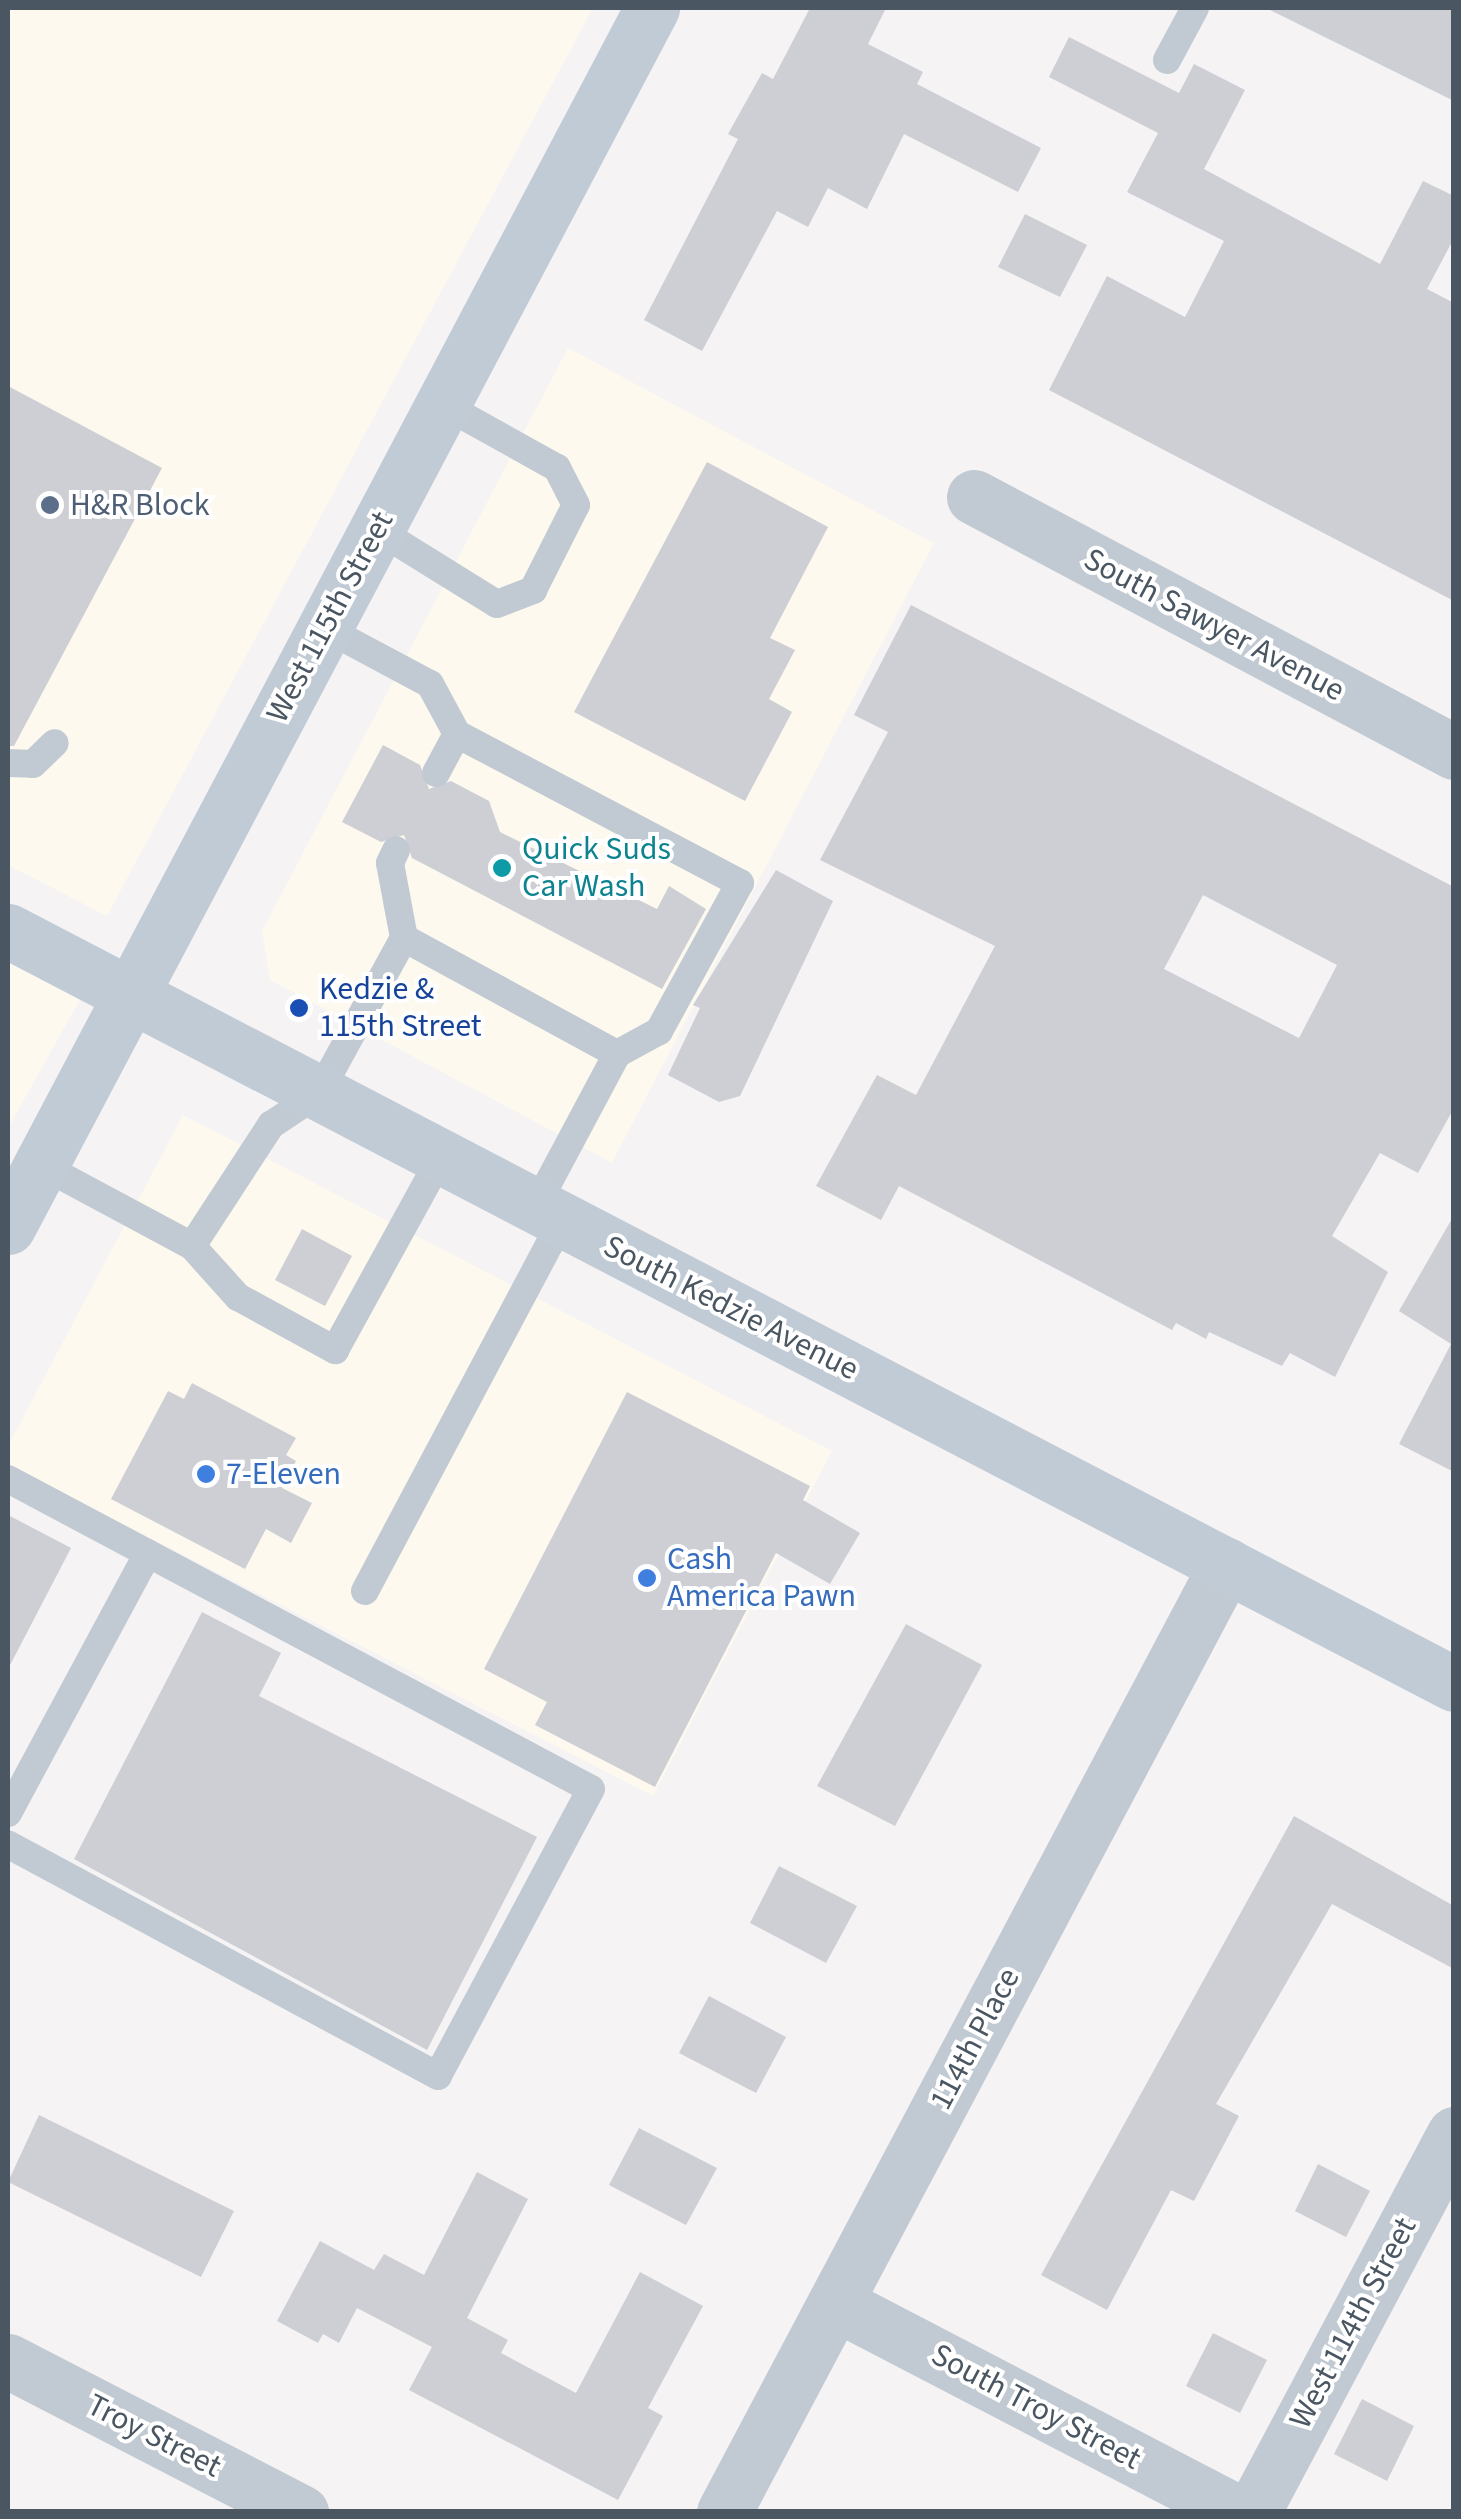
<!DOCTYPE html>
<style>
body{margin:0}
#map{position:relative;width:1461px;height:2519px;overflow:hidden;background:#f5f3f3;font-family:"Source Sans 3",sans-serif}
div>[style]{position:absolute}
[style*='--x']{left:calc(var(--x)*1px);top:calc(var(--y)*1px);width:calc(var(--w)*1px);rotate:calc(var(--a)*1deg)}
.commercial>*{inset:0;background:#fdf9ef}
.building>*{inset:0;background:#cdcfd5}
.lane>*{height:28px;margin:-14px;padding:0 14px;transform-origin:14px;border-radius:14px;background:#c1cad2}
.street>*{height:55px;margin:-27.5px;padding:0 27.5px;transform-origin:27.5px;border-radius:27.5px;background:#c1cad2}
.secondary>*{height:55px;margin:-27.5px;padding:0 27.5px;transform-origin:27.5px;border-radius:27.5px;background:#c1cbd6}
.dots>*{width:28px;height:28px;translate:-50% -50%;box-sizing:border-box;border:5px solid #fff;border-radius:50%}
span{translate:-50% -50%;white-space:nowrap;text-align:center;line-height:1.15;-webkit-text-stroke:8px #fff;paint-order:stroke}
.service-label{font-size:32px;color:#4e5e75}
.left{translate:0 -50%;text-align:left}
.street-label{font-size:32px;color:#4a5661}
.culture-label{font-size:32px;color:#0d838f}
.transit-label{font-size:32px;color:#164399}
.shop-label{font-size:32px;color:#366cbe}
.frame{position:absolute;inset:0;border:10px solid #4a5661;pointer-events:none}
</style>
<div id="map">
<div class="commercial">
<i style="clip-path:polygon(8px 8px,593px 8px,107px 916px,8px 865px)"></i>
<i style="clip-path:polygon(568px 348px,934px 543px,612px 1163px,270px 980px,262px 931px)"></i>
<i style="clip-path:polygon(8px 958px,81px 998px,8px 1128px)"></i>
<i style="clip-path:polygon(183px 1115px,832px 1451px,653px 1796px,8px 1465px,8px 1446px)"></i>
</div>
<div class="building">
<i style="clip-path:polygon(810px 8px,886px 8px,868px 44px,923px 72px,917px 84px,1041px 148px,1018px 192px,904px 134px,867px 209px,828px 188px,808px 227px,777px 211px,702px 351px,644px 320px,738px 139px,728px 134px,762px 73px,773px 79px)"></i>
<i style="clip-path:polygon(1266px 8px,1454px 8px,1454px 101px)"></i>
<i style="clip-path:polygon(1069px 37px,1179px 93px,1194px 64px,1245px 90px,1204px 169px,1380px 264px,1423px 181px,1454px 196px,1454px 238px,1427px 289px,1454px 303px,1454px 601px,1049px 390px,1107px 276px,1185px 317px,1224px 241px,1127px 192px,1158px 133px,1049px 77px)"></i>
<i style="clip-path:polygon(1025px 214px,1087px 245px,1060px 297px,998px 267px)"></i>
<i style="clip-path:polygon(8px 386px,162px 468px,14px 746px,8px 746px)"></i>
<i style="clip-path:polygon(707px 462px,828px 527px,770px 638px,795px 650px,769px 699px,792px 712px,745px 801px,574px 712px)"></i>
<i style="clip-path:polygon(evenodd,911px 605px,1454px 887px,1454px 1108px,1418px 1173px,1380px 1153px,1332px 1236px,1388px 1272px,1335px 1377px,1290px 1353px,1282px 1366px,1209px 1332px,1206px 1339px,1176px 1323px,1172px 1330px,899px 1186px,881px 1220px,816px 1186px,877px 1075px,916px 1095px,995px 946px,820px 860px,888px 732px,854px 715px,911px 605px,1203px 895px,1337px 965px,1299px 1038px,1164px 969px,1203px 895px)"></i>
<i style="clip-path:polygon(383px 745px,420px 765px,429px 789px,451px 781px,489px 801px,500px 832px,657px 909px,669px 886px,706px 909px,662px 989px,412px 858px,404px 835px,381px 842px,342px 822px)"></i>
<i style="clip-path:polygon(776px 870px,833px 901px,740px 1096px,719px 1102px,668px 1075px,700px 1008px,693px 1005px)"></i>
<i style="clip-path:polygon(1454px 1215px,1454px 1472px,1399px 1444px,1451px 1344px,1399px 1311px)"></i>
<i style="clip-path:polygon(302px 1229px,352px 1256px,325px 1306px,275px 1280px)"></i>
<i style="clip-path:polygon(192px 1383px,296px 1438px,286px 1455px,296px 1461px,282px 1488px,312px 1503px,291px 1543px,266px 1529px,245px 1569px,111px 1499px,168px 1391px,184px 1399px)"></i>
<i style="clip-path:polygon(627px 1392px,810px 1486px,803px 1500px,860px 1533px,830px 1584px,776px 1553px,655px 1787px,535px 1725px,547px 1702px,484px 1669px)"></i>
<i style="clip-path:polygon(8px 1515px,71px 1548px,8px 1669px)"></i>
<i style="clip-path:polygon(202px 1612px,281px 1653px,259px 1696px,537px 1837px,427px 2050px,74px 1859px)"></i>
<i style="clip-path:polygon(906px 1624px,982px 1665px,895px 1826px,817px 1786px)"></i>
<i style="clip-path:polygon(1294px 1816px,1454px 1906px,1454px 1969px,1332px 1904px,1216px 2104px,1239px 2116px,1194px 2201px,1171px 2190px,1107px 2310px,1041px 2275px)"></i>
<i style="clip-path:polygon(779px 1866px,857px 1906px,826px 1963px,750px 1923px)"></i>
<i style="clip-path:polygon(709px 1996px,786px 2037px,756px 2093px,679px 2053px)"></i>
<i style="clip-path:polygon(39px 2115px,234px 2211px,201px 2277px,8px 2182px)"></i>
<i style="clip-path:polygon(639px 2128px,717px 2168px,686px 2225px,609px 2185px)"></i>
<i style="clip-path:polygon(1318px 2164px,1370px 2191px,1346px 2237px,1295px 2211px)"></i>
<i style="clip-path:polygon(477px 2172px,528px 2199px,467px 2318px,508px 2340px,501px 2353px,576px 2393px,640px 2272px,703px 2306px,648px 2408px,663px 2416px,618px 2500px,409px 2390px,432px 2347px,357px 2308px,339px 2343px,323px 2334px,318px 2343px,277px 2321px,320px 2241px,374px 2270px,384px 2254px,424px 2275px)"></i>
<i style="clip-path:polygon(1213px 2333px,1267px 2360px,1240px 2413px,1186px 2386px)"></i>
<i style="clip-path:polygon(1362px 2399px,1414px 2426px,1387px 2481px,1334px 2454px)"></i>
</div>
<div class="lane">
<i style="--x:1167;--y:60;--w:59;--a:-61.7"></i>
<i style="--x:376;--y:529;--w:142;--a:31.8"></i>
<i style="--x:497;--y:604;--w:39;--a:-21"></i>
<i style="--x:533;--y:590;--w:95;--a:-63.2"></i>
<i style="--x:576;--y:505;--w:42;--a:-117.2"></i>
<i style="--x:557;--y:468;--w:132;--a:-150.9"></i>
<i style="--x:325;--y:628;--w:119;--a:28.1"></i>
<i style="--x:430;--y:684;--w:57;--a:61.6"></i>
<i style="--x:457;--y:734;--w:320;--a:27.8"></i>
<i style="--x:740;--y:883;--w:169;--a:118.7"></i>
<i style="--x:659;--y:1031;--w:48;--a:151.3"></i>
<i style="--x:617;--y:1054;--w:172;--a:118.1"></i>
<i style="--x:8;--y:763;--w:25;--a:2"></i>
<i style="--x:33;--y:764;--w:30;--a:-44"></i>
<i style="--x:436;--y:773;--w:44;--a:-61.7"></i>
<i style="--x:404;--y:938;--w:243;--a:28.6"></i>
<i style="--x:41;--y:1165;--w:171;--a:28.2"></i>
<i style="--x:192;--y:1246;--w:69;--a:48"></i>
<i style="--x:238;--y:1297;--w:111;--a:28.7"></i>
<i style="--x:335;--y:1350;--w:220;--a:-61.2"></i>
<i style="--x:192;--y:1246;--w:145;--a:-56.9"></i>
<i style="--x:271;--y:1125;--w:58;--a:-33.7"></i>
<i style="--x:319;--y:1093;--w:177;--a:-61.3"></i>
<i style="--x:404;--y:938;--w:76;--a:-100.6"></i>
<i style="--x:390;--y:863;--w:14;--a:-65"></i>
<i style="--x:8;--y:1479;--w:660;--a:28"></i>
<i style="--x:591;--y:1789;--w:325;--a:118.1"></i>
<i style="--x:438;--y:2076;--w:489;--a:-151.7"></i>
<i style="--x:365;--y:1591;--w:420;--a:-62"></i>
<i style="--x:8;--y:1813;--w:295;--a:-61.7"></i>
</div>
<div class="street">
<i style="--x:974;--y:497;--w:544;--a:27.98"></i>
<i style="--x:835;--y:2303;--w:453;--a:27.5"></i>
<i style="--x:8;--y:2361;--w:330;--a:27.3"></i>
<i style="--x:724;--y:2512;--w:1072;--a:-62.07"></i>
<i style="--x:1253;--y:2512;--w:428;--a:-62"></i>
</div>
<div class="secondary">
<i style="--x:8;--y:931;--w:1630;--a:27.51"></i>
<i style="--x:8;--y:1227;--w:1379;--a:-62.15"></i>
</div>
<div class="dots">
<i style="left:50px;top:505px;background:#5c6f8a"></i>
<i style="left:502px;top:868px;background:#0f9aa8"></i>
<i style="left:299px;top:1008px;background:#1a4fb4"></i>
<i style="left:206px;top:1474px;background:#3f7fe0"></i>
<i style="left:647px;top:1578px;background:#3f7fe0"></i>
</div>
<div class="service-label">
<span class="left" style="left:70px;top:505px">H&amp;R Block</span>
</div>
<div class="street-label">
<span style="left:330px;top:617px;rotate:-62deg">West 115th Street</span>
<span style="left:1214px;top:625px;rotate:28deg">South Sawyer Avenue</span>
<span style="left:731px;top:1308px;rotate:27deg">South Kedzie Avenue</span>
<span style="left:975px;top:2039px;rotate:-62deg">114th Place</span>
<span style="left:1353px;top:2323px;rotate:-62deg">West 114th Street</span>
<span style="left:1036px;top:2407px;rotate:28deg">South Troy Street</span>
<span style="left:154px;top:2436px;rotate:27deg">Troy Street</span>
</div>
<div class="culture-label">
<span class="left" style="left:522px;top:868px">Quick Suds<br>Car Wash</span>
</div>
<div class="transit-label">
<span class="left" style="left:319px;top:1008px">Kedzie &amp;<br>115th Street</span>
</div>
<div class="shop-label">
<span class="left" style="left:226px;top:1474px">7-Eleven</span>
<span class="left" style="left:667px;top:1578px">Cash<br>America Pawn</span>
</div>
<div class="frame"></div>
</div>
